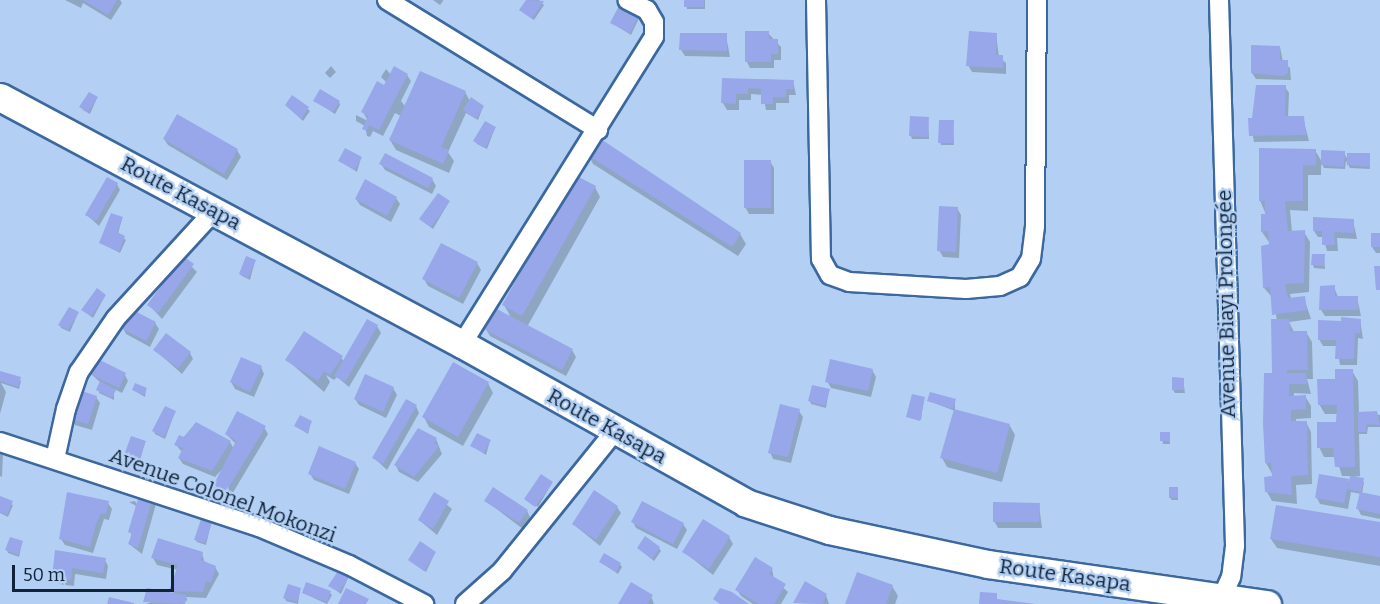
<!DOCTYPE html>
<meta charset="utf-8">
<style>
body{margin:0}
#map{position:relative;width:1380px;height:604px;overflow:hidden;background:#b3d0f4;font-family:Bitter,serif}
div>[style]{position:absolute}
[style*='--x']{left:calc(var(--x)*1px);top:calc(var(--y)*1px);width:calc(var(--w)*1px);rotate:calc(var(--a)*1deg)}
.shadow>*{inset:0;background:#0003}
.building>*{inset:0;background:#98a6ea}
.roads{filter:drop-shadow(2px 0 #3c689e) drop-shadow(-2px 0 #3c689e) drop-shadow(0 2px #3c689e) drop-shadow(0 -2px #3c689e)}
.street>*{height:18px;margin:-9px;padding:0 9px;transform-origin:9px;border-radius:9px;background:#fff}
.secondary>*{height:27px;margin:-13.5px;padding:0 13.5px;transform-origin:13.5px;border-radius:13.5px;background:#fff}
span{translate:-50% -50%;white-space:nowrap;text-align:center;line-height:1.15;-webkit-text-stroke:4.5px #b3d0f4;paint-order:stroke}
.street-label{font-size:21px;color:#102339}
.scale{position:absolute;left:12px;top:565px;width:162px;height:27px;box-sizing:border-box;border:3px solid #102339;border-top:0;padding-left:8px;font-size:18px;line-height:21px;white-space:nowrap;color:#102339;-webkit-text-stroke:4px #b3d0f4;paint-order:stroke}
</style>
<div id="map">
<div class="shadow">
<i style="clip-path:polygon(65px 0,120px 0,122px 3px,111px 20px,83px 3px,81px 8px)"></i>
<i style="clip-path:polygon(433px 0,443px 0,443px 1px,440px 5px)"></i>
<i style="clip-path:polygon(528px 0,539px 0,544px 5px,534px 20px,521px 10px)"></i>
<i style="clip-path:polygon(686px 0,705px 0,705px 9px,687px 9px)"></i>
<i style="clip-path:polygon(621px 4px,640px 16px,631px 35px,612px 23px)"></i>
<i style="clip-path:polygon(768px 33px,781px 47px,781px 60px,774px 60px,774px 68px,750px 68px,747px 62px)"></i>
<i style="clip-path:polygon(996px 34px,999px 57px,1006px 63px,1006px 74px,972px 72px,968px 65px)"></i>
<i style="clip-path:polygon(726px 35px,730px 57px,685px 56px,681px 50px)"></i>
<i style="clip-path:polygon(1280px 47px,1283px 62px,1290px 68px,1291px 80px,1256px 79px,1252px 73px)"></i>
<i style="clip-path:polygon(331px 66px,336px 72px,330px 78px,325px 73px)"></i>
<i style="clip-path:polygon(386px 69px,391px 75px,407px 75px,411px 81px,401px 101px,405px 106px,465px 92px,470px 101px,483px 107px,478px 120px,466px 113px,448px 152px,454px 161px,449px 173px,396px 150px,390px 140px,401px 116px,395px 113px,383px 136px,373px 131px,370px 137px,367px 136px,365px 126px,356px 121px,356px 115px,368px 121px,363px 112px,385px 87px,387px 83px,381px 77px)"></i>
<i style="clip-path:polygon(724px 80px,793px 81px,796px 95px,789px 95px,789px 103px,776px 103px,776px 110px,766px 110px,763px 95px,751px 94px,751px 100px,739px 100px,739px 110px,727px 110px,723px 103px)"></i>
<i style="clip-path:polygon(1285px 87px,1289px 93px,1288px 118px,1303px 118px,1309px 141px,1254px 142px,1250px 120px)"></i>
<i style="clip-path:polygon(292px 97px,310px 111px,303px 121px,286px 105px)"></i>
<i style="clip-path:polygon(97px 98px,90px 114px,83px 110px,81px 107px)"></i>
<i style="clip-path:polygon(315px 101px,339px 102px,340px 105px,335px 114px)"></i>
<i style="clip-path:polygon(928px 119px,929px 139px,912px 139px,911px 136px)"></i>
<i style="clip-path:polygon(953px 121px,954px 145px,941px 145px,940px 142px)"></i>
<i style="clip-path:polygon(495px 128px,487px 149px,477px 144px,475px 141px)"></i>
<i style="clip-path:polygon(164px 139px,237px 150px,241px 157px,227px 180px,168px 145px)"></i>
<i style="clip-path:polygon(1315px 150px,1323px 164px,1344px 153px,1348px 160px,1369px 155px,1370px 169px,1350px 168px,1346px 161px,1345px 169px,1324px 168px,1321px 162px,1321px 175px,1308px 175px,1308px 211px,1290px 210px,1292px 232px,1304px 232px,1310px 242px,1309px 292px,1290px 294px,1291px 299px,1304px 298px,1311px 319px,1289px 322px,1294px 332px,1306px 332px,1312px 342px,1313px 379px,1307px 379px,1311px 394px,1294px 393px,1294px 397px,1305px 396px,1311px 406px,1311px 418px,1296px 419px,1296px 423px,1306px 422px,1311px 432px,1312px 484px,1296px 485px,1297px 504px,1272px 501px,1267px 492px,1274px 477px,1266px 463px,1277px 320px,1272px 297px,1264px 288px,1271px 245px,1262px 232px,1266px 215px,1260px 200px)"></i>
<i style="clip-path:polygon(588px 154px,740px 234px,746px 244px,738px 256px,593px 164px)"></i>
<i style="clip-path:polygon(361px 158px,357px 172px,340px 161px)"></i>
<i style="clip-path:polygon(770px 161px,774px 168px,774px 214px,749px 214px,745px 207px)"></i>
<i style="clip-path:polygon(381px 164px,432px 179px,436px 186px,432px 194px,385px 170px)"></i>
<i style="clip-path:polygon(117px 184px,120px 190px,99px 226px,87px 215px)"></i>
<i style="clip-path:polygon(595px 187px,600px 197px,527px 327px,572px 350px,576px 357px,566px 376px,490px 336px,486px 329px,512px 319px,504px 305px)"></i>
<i style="clip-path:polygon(396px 198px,400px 204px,391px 222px,360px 205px,356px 199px)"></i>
<i style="clip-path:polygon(449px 202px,433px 229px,422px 221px,421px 219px)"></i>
<i style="clip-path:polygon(957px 208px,961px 215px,959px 258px,943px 257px,939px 250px)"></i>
<i style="clip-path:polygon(122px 219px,118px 234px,126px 240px,120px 253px,101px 243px)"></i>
<i style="clip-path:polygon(1314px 219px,1353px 220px,1357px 239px,1337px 238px,1338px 251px,1327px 251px,1323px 237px,1318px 237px,1314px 231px)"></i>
<i style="clip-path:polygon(1380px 234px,1380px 253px,1376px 253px,1372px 247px)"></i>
<i style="clip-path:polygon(1324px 256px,1325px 269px,1314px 268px,1313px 265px)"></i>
<i style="clip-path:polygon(183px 258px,197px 272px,162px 319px,149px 305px)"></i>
<i style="clip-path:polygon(255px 261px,250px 280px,242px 276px,240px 274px)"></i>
<i style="clip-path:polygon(477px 263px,481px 270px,463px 304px,428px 286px,424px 279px)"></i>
<i style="clip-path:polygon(1334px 287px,1338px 297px,1357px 297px,1361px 316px,1325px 316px,1321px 310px)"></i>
<i style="clip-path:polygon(105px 296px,93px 318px,85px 312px,83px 310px)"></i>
<i style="clip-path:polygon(78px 313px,70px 332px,61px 328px,60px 325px)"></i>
<i style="clip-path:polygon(1360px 320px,1363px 339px,1358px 338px,1357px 365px,1340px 365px,1337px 346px,1323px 346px,1319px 339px,1342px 323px)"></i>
<i style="clip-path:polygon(155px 323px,159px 329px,150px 347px,126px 334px,123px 328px)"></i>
<i style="clip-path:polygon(377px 326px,381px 333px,349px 387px,337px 377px,334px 380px,326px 375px,330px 382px,324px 392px,287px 360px,341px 357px,344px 362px)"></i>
<i style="clip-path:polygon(155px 350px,190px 353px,193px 359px,182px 374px)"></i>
<i style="clip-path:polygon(261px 367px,264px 374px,254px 397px,235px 389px,231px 382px)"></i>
<i style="clip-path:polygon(872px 370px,876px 377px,871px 397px,831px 388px,827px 381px)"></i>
<i style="clip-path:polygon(1352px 371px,1358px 381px,1359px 413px,1380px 415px,1380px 427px,1368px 427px,1367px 434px,1359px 434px,1360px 476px,1353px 477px,1364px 482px,1362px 494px,1380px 497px,1380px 519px,1361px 515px,1358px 509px,1361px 494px,1351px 492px,1348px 509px,1320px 504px,1317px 498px,1348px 481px,1350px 485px,1352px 476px,1342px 476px,1336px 457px,1324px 457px,1319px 447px,1337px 424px,1338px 414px,1325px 414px,1319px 404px,1336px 381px)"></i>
<i style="clip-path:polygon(0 372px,21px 381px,19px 389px,1px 383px,6px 392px,0 414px)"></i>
<i style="clip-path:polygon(90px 373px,125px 375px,128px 381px,122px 393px,114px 389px,114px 400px,99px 393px,101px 383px)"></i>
<i style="clip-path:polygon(1183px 379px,1185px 393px,1175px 393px,1173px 390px)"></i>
<i style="clip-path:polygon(488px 383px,493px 393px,463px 446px,429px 427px,424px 417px)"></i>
<i style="clip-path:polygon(393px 388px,397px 395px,386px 418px,359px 405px,355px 399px)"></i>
<i style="clip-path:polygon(146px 389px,145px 397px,133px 390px)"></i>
<i style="clip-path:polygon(829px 390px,826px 408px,811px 404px,810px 401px)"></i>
<i style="clip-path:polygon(96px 397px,100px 403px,92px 430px,75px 425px,71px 418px)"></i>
<i style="clip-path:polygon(924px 398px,921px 420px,908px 416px)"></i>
<i style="clip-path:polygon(955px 400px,955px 411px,1010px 426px,1015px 435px,1002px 482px,947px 467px,942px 458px,955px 411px,929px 401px)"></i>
<i style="clip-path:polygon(416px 406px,419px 413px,387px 470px,374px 458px)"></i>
<i style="clip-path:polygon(799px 411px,803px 417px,791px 463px,773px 459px,770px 452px)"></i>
<i style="clip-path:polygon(175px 412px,165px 439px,155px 434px,154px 431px)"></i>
<i style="clip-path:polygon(311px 422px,308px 434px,296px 426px)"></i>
<i style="clip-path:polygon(196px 424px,230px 442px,234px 449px,236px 444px,226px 434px,264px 427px,268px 434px,228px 501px,214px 488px,226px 465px,215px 477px,183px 464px,179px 458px,182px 452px,176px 445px)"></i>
<i style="clip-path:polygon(1161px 434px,1169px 434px,1170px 444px,1163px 444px)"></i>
<i style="clip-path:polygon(436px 439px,442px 454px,418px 482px,399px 472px,396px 466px)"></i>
<i style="clip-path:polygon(490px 441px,486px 455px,472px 446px)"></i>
<i style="clip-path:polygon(145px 442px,138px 468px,126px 464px,124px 461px)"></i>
<i style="clip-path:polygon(0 450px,3px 453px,2px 477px,0 476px)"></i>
<i style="clip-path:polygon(355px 463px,359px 469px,349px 494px,314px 480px,310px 474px)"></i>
<i style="clip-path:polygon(552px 483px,538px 507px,526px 499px)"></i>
<i style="clip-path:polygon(1177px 489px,1178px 500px,1172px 500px,1170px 498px)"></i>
<i style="clip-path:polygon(434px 494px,452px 509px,437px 535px,419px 520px)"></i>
<i style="clip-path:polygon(152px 498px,156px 504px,142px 554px,129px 544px,138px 507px,129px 502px,135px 501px,138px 507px)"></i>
<i style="clip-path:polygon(0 500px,13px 505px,8px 517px,0 513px)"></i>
<i style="clip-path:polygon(486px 501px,527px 511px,530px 517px,523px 529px)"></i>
<i style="clip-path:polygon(108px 503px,112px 509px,109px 520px,104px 519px,93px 553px,65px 545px,61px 539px)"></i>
<i style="clip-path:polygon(1039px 505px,1042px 528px,998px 528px,994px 521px)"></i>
<i style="clip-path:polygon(617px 507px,621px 513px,600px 546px,573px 524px)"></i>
<i style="clip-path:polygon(633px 522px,683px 524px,687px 530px,677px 549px,636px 528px)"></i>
<i style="clip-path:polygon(211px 524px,206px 545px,197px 542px,196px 540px)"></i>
<i style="clip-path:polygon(1380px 524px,1380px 566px,1277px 548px,1271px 539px)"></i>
<i style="clip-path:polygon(729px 537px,733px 544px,713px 575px,684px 552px)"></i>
<i style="clip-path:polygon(22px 543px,19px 557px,8px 553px,7px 550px)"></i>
<i style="clip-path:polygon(638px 548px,659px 548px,661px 551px,654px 561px)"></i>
<i style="clip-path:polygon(57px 551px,105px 560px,108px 566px,106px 579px,75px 574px,74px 586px,58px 584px,54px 577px)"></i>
<i style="clip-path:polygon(202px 553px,205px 564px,215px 567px,219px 574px,206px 598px,186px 597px,189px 604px,187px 600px,183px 604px,146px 604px,173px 594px,178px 570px,157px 565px,153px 558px)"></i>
<i style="clip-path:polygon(435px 553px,426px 572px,410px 561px)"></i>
<i style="clip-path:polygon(601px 562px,620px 564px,622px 567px,618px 574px)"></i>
<i style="clip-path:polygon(772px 569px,774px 579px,788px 592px,781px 604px,753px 604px,741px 596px,737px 590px)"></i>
<i style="clip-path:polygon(348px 578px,341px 594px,330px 586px)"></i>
<i style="clip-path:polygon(892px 586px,898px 596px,895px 604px,847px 604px)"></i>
<i style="clip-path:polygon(300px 590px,298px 604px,286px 601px,285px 598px)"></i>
<i style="clip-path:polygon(303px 593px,330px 593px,332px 595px,327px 604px)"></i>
<i style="clip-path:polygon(826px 595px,829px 604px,795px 603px)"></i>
<i style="clip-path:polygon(651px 596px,654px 604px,619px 604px)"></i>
</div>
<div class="building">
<i style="clip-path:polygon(83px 0,117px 0,108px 15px)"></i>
<i style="clip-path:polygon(526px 0,544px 1px,532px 19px,519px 10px)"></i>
<i style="clip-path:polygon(684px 0,704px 0,704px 7px,684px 7px)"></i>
<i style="clip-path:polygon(621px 2px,640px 12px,630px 33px,610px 23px)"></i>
<i style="clip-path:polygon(745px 31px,769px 31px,769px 39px,778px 39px,778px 54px,771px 54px,771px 62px,745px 62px)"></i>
<i style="clip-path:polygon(969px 31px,997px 33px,996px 55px,1003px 55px,1003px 68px,966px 66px)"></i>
<i style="clip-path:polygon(680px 33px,727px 33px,727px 51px,679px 50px)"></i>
<i style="clip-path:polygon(1251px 45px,1280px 46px,1280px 60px,1288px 60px,1288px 73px,1283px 76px,1251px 73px)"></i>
<i style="clip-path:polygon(394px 66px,408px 74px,379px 130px,369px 125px,367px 131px,362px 129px,368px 116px,361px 112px,377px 81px,384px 85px)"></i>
<i style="clip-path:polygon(420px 71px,466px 91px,441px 147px,449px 150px,443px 164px,389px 140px)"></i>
<i style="clip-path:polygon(722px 78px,794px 80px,793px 89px,786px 89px,786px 97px,773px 97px,773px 104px,761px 104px,761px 89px,748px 88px,748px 94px,736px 94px,736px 104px,721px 103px)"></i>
<i style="clip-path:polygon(1256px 85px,1286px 85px,1285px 116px,1304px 116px,1306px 135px,1249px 136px,1248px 118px,1252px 118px)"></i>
<i style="clip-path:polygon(320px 89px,340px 101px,333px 112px,313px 101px)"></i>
<i style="clip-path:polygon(89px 92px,98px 97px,88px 112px,79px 107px)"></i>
<i style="clip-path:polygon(292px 95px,309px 107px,301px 119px,285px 105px)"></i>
<i style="clip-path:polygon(471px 97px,484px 106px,476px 119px,463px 110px)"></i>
<i style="clip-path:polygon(177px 114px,238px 149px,224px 174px,163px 139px)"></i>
<i style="clip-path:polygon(910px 116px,929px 117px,928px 137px,909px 136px)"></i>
<i style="clip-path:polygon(939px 120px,954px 120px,953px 143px,938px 143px)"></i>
<i style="clip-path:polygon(485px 121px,496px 127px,485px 148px,473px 141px)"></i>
<i style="clip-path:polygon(598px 137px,741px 233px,732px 247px,586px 154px)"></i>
<i style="clip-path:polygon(345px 148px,362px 157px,355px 170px,338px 161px)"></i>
<i style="clip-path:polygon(1259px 148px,1316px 149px,1316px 166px,1303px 165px,1303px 201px,1285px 201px,1288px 231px,1305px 230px,1304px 283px,1285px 284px,1288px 298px,1305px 296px,1307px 310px,1272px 315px,1270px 287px,1263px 288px,1261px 246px,1269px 244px,1268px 231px,1261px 232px,1261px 214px,1265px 214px,1265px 201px,1259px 201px)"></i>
<i style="clip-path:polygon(1321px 150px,1345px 151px,1344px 167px,1321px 165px)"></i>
<i style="clip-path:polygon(385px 153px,433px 178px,428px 188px,379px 164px)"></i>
<i style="clip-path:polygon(1347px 153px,1370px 153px,1370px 167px,1347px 165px)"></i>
<i style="clip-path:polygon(744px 160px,771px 160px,771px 208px,744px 208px)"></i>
<i style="clip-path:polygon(575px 175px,596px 186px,522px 316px,502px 305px)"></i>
<i style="clip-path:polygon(107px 177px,118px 183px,96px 221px,85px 215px)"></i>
<i style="clip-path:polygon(365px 179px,397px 197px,387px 216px,355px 199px)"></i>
<i style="clip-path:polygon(438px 193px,450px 201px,431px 227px,419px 219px)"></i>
<i style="clip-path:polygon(939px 206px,958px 207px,956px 252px,937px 251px)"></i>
<i style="clip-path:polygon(111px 213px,123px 217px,117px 232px,125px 236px,119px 252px,99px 243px)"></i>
<i style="clip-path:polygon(1313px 217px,1354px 219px,1354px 233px,1334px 232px,1335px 245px,1322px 245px,1322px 231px,1313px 231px)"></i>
<i style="clip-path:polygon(1371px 233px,1380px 233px,1380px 247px,1371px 247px)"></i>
<i style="clip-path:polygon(441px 243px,478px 262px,459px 298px,422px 279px)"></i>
<i style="clip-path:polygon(1312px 254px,1325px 254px,1324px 266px,1311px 265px)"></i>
<i style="clip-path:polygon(183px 256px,194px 264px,158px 313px,147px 305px)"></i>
<i style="clip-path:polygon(246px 256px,256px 260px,248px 278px,239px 274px)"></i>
<i style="clip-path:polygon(1374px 266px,1380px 266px,1380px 290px,1376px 290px)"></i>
<i style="clip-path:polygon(1335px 285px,1335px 296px,1358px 296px,1358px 310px,1319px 310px,1320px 286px)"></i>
<i style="clip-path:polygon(97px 288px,106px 295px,91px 316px,81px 310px)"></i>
<i style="clip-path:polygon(69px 307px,79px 312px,68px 330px,58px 325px)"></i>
<i style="clip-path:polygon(495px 308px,573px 349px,562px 370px,484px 329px)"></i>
<i style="clip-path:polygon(131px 309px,156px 322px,146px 341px,121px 328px)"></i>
<i style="clip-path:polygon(1341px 317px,1361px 319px,1360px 333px,1355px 333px,1354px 359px,1335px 359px,1336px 340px,1318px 340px,1318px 320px,1341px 321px)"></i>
<i style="clip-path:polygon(367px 319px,378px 325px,345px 382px,334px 376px)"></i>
<i style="clip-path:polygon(1271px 319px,1289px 319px,1290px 331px,1307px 331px,1308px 370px,1287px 370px,1287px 373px,1306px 373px,1307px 384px,1289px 384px,1289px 396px,1306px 395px,1306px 409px,1291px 410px,1291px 421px,1307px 421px,1308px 475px,1291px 476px,1292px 495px,1265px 492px,1264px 477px,1272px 476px,1271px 463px,1265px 463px,1263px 424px,1264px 373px,1272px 373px)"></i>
<i style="clip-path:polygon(304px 331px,343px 356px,330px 375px,324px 371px,318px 381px,285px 360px)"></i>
<i style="clip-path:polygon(166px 333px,191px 352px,178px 368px,153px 350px)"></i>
<i style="clip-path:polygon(241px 357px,262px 366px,250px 392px,230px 382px)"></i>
<i style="clip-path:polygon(96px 358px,126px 373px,119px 388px,88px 373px)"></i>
<i style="clip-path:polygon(830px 359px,873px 369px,868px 391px,825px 382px)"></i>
<i style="clip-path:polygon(453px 362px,489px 382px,458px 437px,422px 417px)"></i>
<i style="clip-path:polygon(1335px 369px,1353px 369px,1355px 467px,1335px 467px,1333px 448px,1317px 448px,1317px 422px,1336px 422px,1337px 405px,1318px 405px,1317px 379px,1335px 379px)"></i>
<i style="clip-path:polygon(0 371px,21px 377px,18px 387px,0 381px)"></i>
<i style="clip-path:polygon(365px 374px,394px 387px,383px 412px,354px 399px)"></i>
<i style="clip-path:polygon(1172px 377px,1184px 378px,1184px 390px,1172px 390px)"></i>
<i style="clip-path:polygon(100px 381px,116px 390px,112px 398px,96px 390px)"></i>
<i style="clip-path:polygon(135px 383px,147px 388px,144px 395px,132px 390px)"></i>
<i style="clip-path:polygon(812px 385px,830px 389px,825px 406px,808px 401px)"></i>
<i style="clip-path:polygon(79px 390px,97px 396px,88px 424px,70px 419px)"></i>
<i style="clip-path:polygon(930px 392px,956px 399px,953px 409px,927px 401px)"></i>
<i style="clip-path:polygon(912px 394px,925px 397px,920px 421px,906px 417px)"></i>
<i style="clip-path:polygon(406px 399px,417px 405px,383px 464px,372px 458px)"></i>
<i style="clip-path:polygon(780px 404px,800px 409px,788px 457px,768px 453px)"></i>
<i style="clip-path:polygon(165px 406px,176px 411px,164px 437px,152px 431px)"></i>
<i style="clip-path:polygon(954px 409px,1010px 424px,997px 473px,940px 458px)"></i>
<i style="clip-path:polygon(237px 411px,266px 426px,224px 495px,212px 488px,236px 441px,225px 434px)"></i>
<i style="clip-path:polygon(1377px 411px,1380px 425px,1367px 424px,1366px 432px,1358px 432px,1358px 412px)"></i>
<i style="clip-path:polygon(300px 415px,312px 421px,307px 433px,294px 426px)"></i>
<i style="clip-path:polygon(196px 422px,231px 441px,212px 471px,178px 458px,183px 448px,174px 445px,179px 435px,184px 437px)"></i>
<i style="clip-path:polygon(418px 428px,437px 438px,434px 443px,439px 446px,414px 477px,394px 465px)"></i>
<i style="clip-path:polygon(1160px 432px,1170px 432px,1170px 441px,1160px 441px)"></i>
<i style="clip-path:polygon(477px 433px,491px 440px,484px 453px,470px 446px)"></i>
<i style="clip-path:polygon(131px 436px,146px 441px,137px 466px,122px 461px)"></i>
<i style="clip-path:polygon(319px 446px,356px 462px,345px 489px,308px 474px)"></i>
<i style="clip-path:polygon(541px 474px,553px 482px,535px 507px,524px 499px)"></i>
<i style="clip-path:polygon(1319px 474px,1349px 479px,1348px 487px,1350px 476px,1364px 478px,1361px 492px,1347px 489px,1344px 503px,1315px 498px)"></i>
<i style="clip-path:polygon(493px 487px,528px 510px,519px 523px,484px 501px)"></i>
<i style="clip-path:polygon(1169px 487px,1178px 487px,1178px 498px,1169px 498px)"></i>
<i style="clip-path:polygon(594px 490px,618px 506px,596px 540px,572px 524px)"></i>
<i style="clip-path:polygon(67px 492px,109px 501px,106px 514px,101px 513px,96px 524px,90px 547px,59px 539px)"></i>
<i style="clip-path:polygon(140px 492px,153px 497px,138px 548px,128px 544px,132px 534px,128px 532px)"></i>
<i style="clip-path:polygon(434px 492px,449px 501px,433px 529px,418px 520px)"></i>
<i style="clip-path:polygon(1360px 492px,1380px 496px,1380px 514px,1356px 509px)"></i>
<i style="clip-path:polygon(0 496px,13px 501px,7px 515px,0 512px)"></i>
<i style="clip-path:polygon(642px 501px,684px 523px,673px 544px,631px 522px)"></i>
<i style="clip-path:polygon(993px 502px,1040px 503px,1039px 522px,993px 522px)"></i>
<i style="clip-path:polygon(1276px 505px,1380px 522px,1380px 557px,1270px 539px)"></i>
<i style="clip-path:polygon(201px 519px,212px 522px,205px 543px,194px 540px)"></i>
<i style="clip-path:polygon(703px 519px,730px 536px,709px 569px,682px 552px)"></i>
<i style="clip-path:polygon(645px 536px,660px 547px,652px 559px,637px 548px)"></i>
<i style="clip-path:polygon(10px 537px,23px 541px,18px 555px,5px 550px)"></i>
<i style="clip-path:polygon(158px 538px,203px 552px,201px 560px,216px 566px,211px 583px,206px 581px,203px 592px,169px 591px,178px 565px,151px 558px)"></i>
<i style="clip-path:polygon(420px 541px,436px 552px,424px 571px,408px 560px)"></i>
<i style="clip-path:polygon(55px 550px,106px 558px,103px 573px,72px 568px,71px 580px,52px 578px)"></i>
<i style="clip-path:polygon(604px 553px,621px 563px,616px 572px,599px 562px)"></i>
<i style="clip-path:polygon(755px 557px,773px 568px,769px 574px,786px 584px,774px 604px,759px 604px,735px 590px)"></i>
<i style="clip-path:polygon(338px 571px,349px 577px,339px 592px,328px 586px)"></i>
<i style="clip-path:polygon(857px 572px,893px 585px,886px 604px,845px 604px)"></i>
<i style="clip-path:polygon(805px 581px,827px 594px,822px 604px,793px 603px)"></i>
<i style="clip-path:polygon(306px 582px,331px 591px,327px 602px,302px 593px)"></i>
<i style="clip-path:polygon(631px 582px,653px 595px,647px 604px,618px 604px)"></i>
<i style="clip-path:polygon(288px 584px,301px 588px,297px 602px,283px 598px)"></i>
<i style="clip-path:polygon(147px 588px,186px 595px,185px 604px,143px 602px)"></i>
<i style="clip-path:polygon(346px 588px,369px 599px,366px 604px,338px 604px)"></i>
<i style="clip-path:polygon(720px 588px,732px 592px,749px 604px,720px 604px,713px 599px)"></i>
<i style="clip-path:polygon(980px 592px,997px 593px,997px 599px,1036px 604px,979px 604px)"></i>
<i style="clip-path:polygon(109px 597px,134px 603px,134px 604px,107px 604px)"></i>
</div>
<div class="roads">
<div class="street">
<i style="--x:387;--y:0;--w:248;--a:31.6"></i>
<i style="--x:816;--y:0;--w:259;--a:88.9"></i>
<i style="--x:821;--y:259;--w:18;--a:61"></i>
<i style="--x:830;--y:275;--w:20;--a:20"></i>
<i style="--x:849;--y:282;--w:117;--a:3.4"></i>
<i style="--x:966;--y:289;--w:34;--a:-5"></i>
<i style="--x:1000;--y:286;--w:22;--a:-24"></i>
<i style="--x:1020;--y:277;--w:21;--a:-59"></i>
<i style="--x:1031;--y:259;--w:33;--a:-83"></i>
<i style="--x:1035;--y:226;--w:226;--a:-89.5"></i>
<i style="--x:1219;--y:0;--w:546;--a:88.32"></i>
<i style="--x:1235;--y:546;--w:31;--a:97"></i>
<i style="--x:1231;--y:577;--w:22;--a:114"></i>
<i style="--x:462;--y:344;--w:362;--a:-58"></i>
<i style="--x:654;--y:37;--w:15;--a:-90"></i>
<i style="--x:654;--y:22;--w:14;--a:-120"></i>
<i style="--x:647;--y:10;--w:22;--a:-153"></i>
<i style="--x:0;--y:442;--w:273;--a:18.2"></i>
<i style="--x:259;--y:527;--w:98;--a:22.9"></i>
<i style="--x:349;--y:565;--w:85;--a:27.5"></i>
<i style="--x:55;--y:459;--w:51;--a:-77.6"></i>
<i style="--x:66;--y:409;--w:39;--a:-71"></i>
<i style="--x:79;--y:372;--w:65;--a:-55.6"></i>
<i style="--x:116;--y:318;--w:145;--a:-47.5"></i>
<i style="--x:465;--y:604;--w:50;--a:-41.7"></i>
<i style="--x:502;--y:571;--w:180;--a:-51.1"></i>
</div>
<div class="secondary">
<i style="--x:0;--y:97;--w:524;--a:28.13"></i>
<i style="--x:462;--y:344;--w:325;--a:29.2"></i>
<i style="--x:746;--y:503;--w:87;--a:18"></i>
<i style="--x:829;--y:530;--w:163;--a:12.1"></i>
<i style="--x:988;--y:564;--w:282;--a:8.2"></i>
</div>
</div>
<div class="street-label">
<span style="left:181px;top:193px;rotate:28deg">Route Kasapa</span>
<span style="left:1226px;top:304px;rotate:-91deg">Avenue Biayi Prolongée</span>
<span style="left:607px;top:426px;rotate:29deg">Route Kasapa</span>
<span style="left:223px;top:495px;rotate:20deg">Avenue Colonel Mokonzi</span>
<span style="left:1065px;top:575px;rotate:8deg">Route Kasapa</span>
</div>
<div class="scale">50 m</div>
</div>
